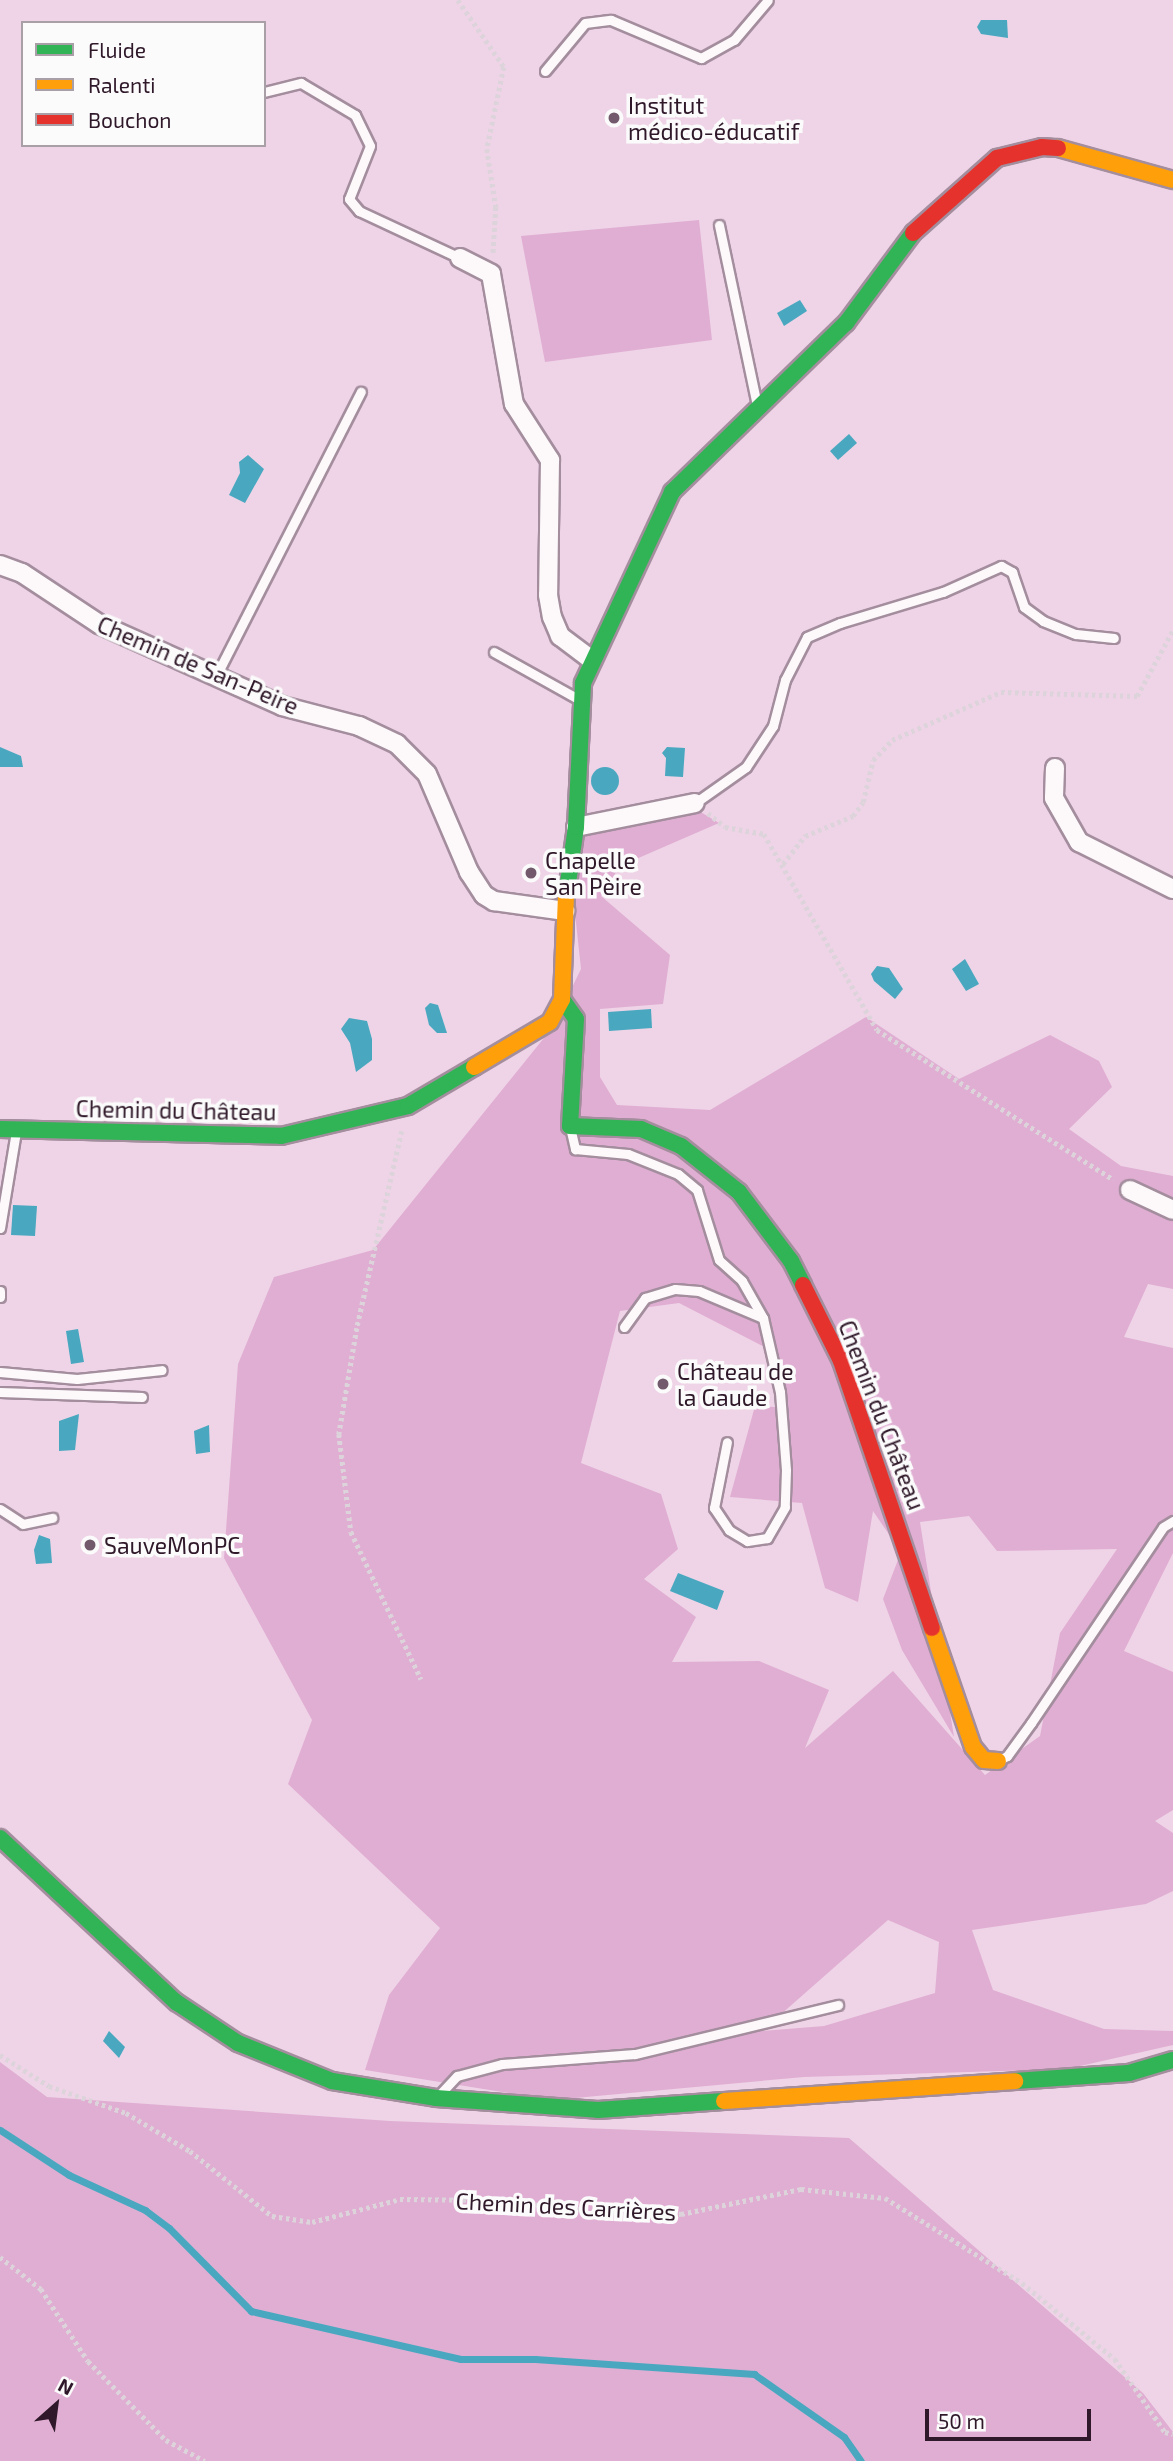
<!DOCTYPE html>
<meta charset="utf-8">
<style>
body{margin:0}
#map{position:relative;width:1173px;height:2461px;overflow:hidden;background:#efd4e7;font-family:"Exo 2",sans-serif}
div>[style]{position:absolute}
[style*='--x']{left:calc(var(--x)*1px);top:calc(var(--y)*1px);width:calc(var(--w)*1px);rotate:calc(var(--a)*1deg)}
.green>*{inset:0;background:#e0aed3}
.water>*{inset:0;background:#49a8c0}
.round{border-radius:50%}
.stream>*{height:7px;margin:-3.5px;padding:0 3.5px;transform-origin:3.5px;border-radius:3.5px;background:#49a8c0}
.path>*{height:4.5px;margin-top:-2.25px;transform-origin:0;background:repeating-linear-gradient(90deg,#dcd4da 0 3.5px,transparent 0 7px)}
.roads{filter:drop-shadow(2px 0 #a48e9e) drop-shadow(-2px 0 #a48e9e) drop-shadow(0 2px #a48e9e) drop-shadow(0 -2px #a48e9e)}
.lane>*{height:9px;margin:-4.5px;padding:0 4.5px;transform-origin:4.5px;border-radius:4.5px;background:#fdf9fb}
.street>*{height:18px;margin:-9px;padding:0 9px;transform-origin:9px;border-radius:9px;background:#fdf9fb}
.fast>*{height:16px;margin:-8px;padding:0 8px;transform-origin:8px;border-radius:8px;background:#30b455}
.slow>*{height:16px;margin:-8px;padding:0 8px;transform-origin:8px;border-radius:8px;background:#ff9f0a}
.jam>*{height:16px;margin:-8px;padding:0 8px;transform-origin:8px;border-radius:8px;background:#e5322d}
.dots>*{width:19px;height:19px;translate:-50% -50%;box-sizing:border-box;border:4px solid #fbfbfb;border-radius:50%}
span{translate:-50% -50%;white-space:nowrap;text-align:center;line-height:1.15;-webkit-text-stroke:7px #fbfbfb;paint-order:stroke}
.poi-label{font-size:23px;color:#2f1829}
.left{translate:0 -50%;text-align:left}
.street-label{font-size:23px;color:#2f1829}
.legend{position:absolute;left:21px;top:21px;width:245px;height:126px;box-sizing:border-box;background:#fbfbfb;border:2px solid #a9a0a7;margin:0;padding:9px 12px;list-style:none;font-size:21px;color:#2f1829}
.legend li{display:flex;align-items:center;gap:14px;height:35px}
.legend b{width:35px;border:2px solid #a9a0a7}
.north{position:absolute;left:21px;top:2370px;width:70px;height:70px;-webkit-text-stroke:5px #fbfbfb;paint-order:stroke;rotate:28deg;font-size:19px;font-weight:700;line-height:28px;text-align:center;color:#2f1829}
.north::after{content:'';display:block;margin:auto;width:24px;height:32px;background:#2f1829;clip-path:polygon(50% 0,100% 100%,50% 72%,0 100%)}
.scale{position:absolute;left:925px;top:2409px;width:166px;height:32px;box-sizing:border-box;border:4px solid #2f1829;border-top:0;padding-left:9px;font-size:21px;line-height:24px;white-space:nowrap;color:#2f1829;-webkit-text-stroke:5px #fbfbfb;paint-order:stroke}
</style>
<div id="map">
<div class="green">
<i style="clip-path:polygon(699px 220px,712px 340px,545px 362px,521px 236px)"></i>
<i style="clip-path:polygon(evenodd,694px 808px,719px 823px,620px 866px,601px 896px,670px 955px,663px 1004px,600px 1009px,600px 1077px,617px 1105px,710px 1110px,866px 1017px,959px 1079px,1050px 1035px,1099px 1061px,1112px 1087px,1069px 1129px,1121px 1166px,1173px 1176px,1173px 1289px,1148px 1284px,1124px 1337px,1173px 1348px,1173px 1553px,1124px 1651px,1173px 1672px,1173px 1810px,1155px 1821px,1173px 1833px,1173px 1891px,1146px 1904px,972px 1930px,993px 1990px,1104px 2029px,1173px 2031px,1173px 2045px,1067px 2069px,804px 2077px,553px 2100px,365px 2070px,389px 1995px,440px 1928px,288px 1784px,312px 1720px,224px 1558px,238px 1364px,274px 1277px,373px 1250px,552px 1028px,581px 969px,573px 895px,584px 829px,694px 808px,679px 1303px,778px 1354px,775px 1407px,755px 1406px,730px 1497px,802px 1503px,825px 1588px,858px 1602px,873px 1511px,901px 1552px,883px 1599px,902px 1650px,954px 1737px,920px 1522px,969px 1516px,997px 1551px,1117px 1549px,1060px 1633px,1040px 1736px,985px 1775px,893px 1671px,805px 1748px,829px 1690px,759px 1661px,672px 1662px,696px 1617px,644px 1579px,678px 1549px,661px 1494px,581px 1463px,620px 1311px,679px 1303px,694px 808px,888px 1920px,939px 1942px,935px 1993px,824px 2026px,762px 2031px,888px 1920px)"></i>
<i style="clip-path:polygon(0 2062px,47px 2097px,390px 2121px,849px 2138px,1143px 2393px,1173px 2432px,1173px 2461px,0 2461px)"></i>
</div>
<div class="water">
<i style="clip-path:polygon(981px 20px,1007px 20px,1008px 38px,981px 34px,977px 27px)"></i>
<i style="clip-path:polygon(800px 300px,807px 311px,784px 326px,777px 313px)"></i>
<i style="clip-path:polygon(849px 434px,857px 443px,838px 460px,830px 451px)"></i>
<i style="clip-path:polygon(248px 455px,264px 469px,245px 503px,229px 495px,240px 473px,239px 462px)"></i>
<i style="clip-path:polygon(0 747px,21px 756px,23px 767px,0 767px)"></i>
<i style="clip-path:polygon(667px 747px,685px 748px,683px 777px,665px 776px,666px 758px,662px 753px)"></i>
<i class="round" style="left:591px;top:767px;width:28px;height:28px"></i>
<i style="clip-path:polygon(965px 959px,979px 984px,966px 991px,952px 969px)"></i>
<i style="clip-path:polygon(877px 966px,889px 968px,903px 989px,895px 999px,874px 981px,871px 974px)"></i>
<i style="clip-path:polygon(430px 1003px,438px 1005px,447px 1033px,437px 1033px,429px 1025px,425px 1008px)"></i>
<i style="clip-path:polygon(651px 1009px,652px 1028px,609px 1031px,608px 1012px)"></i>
<i style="clip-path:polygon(349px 1018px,367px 1021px,372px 1039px,372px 1060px,356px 1072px,350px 1043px,341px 1029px)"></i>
<i style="clip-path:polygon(13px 1205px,37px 1206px,35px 1236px,11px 1235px)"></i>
<i style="clip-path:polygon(78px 1329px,84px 1362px,71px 1364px,66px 1331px)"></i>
<i style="clip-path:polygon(79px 1414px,75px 1450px,59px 1451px,59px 1421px)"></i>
<i style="clip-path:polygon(209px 1425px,210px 1452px,196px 1454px,194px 1431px)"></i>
<i style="clip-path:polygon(39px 1535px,50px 1539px,52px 1563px,36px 1564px,34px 1550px)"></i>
<i style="clip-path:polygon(678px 1573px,724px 1591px,717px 1610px,670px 1591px)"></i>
<i style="clip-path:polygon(109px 2031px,125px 2047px,119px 2058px,103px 2041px)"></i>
</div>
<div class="stream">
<i style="--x:0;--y:2130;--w:82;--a:33.1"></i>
<i style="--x:69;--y:2175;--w:84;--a:24.7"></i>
<i style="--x:145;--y:2210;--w:30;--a:37"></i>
<i style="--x:169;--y:2228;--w:117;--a:45.3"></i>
<i style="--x:251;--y:2311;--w:215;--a:12.9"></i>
<i style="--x:461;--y:2359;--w:74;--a:0"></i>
<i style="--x:535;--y:2359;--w:220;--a:3.9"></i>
<i style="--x:754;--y:2374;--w:110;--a:35"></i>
<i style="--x:844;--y:2437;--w:29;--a:55"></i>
</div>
<div class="path">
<i style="--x:458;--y:0;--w:81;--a:55.5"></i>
<i style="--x:504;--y:67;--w:84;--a:101.7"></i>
<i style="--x:487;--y:149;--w:59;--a:81.2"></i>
<i style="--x:496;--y:207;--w:49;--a:93.5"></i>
<i style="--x:708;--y:813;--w:22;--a:39"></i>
<i style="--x:725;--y:827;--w:40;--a:10"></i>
<i style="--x:764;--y:834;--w:226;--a:60"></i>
<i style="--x:877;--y:1030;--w:280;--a:32.3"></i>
<i style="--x:783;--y:864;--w:36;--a:-52"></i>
<i style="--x:805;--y:836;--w:52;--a:-22.6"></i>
<i style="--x:853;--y:816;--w:17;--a:-54"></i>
<i style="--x:863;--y:802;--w:43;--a:-76.6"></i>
<i style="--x:873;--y:760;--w:28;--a:-46"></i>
<i style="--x:892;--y:740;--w:119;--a:-23.8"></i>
<i style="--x:1001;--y:692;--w:136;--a:1.7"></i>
<i style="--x:1137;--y:696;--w:75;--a:-61.4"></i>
<i style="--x:402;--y:1131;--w:202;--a:102.9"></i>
<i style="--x:357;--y:1328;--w:108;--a:99.6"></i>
<i style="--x:339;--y:1434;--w:99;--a:83"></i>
<i style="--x:351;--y:1532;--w:163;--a:64.5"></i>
<i style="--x:0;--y:2055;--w:58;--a:32.3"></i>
<i style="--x:49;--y:2086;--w:82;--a:19.3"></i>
<i style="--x:126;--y:2113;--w:74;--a:30.7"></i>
<i style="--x:190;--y:2151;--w:105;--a:38.4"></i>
<i style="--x:272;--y:2216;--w:40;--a:8.5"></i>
<i style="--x:312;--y:2222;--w:91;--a:-14.6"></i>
<i style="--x:400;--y:2199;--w:87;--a:0.7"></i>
<i style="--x:487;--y:2200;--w:158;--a:5.5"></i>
<i style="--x:644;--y:2215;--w:37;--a:-2"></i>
<i style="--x:681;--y:2214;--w:123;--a:-11.8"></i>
<i style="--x:801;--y:2189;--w:84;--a:6.1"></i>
<i style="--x:885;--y:2198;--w:161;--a:31.8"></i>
<i style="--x:1022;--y:2283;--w:120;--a:39.3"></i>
<i style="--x:1115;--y:2359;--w:88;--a:55.6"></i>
<i style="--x:1165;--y:2432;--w:8;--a:14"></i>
<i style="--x:0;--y:2257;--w:52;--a:38"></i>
<i style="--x:41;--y:2289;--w:86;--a:56.9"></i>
<i style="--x:88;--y:2361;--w:111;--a:45.4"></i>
<i style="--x:166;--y:2440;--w:44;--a:28.3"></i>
</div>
<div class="roads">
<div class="lane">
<i style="--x:545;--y:71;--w:62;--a:-50.2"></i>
<i style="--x:585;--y:23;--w:26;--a:-7"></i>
<i style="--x:611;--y:20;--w:98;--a:22.9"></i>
<i style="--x:701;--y:58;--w:38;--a:-29"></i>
<i style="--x:734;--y:40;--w:52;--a:-49.6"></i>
<i style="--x:264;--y:92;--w:38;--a:-14"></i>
<i style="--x:301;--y:83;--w:63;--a:30.7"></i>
<i style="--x:355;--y:115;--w:34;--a:64"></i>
<i style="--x:370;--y:146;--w:57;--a:111.6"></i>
<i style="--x:349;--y:199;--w:16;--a:50"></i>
<i style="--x:359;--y:211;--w:111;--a:25"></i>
<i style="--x:719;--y:225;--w:184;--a:78.1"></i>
<i style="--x:494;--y:652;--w:96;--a:29.2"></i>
<i style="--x:216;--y:676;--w:319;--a:-63"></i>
<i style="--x:695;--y:803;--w:62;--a:-35.2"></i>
<i style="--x:746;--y:767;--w:49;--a:-56.6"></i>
<i style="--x:773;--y:726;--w:48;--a:-75.4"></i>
<i style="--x:785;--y:680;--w:48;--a:-62.9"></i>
<i style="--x:807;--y:637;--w:36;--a:-23"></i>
<i style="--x:840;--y:623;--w:108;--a:-16.8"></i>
<i style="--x:943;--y:592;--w:64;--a:-24.1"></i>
<i style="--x:1001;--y:566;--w:13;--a:29"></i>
<i style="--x:1012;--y:572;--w:37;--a:71"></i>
<i style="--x:1024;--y:607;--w:24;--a:36"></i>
<i style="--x:1043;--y:621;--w:35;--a:22"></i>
<i style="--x:1076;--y:634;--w:38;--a:6"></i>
<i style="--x:570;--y:1127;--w:23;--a:77"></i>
<i style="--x:575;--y:1149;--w:53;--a:5.4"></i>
<i style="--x:628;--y:1154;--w:54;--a:21.8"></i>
<i style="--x:678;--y:1174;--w:25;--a:40"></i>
<i style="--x:697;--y:1190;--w:73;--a:72.6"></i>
<i style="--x:719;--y:1260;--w:31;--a:42"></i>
<i style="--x:742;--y:1281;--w:43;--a:60.4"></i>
<i style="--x:763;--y:1318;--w:76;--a:77.1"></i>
<i style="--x:780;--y:1392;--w:78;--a:85.6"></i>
<i style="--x:786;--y:1470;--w:37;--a:92"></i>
<i style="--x:785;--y:1507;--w:36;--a:120"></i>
<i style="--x:767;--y:1538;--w:20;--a:171"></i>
<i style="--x:747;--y:1541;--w:21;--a:-149"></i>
<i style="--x:729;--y:1530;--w:27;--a:-124"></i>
<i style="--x:714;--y:1508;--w:67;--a:-78.9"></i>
<i style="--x:0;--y:1228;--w:98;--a:-80.6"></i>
<i style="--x:0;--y:1291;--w:6;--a:90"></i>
<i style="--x:624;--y:1327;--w:36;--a:-54"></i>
<i style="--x:645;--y:1298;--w:31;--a:-17"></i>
<i style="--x:675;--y:1289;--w:24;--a:5"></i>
<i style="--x:699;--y:1291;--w:69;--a:22.9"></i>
<i style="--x:0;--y:1372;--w:77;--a:5.2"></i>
<i style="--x:77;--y:1379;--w:85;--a:-6"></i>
<i style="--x:0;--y:1392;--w:142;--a:2"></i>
<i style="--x:0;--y:1509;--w:27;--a:33"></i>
<i style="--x:23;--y:1524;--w:30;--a:-12"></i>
<i style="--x:999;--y:1760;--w:9;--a:-27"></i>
<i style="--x:1007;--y:1756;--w:41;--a:-54"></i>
<i style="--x:1031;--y:1723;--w:236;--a:-56"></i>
<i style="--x:1163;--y:1527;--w:12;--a:-31"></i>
<i style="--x:440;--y:2094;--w:25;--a:-47"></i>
<i style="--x:457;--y:2076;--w:47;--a:-14.9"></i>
<i style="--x:502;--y:2064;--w:133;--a:-4.3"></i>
<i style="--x:635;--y:2054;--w:209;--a:-13.6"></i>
</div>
<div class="street">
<i style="--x:460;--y:258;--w:35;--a:27"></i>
<i style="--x:491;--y:274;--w:132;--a:80"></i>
<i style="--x:514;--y:404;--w:67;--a:57.3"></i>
<i style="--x:550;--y:460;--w:135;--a:90.8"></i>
<i style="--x:548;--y:595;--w:22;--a:80"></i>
<i style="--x:552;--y:617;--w:21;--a:67"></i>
<i style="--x:560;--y:636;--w:40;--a:37"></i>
<i style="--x:0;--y:565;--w:23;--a:20"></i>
<i style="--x:22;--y:573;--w:92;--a:33.5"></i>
<i style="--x:99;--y:624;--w:201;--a:24.1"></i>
<i style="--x:282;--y:706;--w:80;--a:14.6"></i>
<i style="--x:359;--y:726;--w:42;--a:25.3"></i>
<i style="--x:397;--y:744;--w:42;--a:45"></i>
<i style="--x:427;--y:774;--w:107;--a:66.8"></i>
<i style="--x:469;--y:872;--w:27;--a:57"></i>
<i style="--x:484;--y:895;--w:12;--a:31"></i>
<i style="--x:494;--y:901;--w:72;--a:8"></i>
<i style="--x:1055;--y:768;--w:30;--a:92"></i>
<i style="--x:1054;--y:798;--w:51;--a:60.4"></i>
<i style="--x:1079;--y:842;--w:105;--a:26.6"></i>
<i style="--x:576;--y:827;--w:121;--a:-11.4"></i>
<i style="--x:1130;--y:1190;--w:47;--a:24.9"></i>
</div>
<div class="fast">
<i style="--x:566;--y:897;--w:71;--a:-81.9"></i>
<i style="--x:576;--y:827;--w:144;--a:-87.2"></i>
<i style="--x:583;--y:683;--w:211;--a:-65"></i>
<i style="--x:672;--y:492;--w:243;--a:-44.2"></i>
<i style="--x:846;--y:323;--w:112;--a:-53.3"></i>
<i style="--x:562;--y:999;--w:24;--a:55"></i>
<i style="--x:576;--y:1019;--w:107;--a:93.2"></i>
<i style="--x:570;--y:1126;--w:71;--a:2.4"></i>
<i style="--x:641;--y:1129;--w:43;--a:23"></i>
<i style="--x:681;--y:1146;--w:74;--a:38.4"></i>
<i style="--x:739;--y:1192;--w:86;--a:53"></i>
<i style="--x:791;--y:1261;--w:27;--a:63"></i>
<i style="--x:0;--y:1129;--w:281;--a:1.4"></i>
<i style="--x:281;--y:1136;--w:130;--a:-13.3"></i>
<i style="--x:408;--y:1106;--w:77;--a:-30.6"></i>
<i style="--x:0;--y:1838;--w:241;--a:43"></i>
<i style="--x:176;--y:2002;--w:74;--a:33.5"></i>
<i style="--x:238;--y:2043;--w:101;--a:22"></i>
<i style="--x:332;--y:2081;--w:105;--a:9.3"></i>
<i style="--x:436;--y:2098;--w:162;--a:4.2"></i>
<i style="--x:598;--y:2110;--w:126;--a:-4.1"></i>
<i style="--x:1015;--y:2081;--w:114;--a:-4"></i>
<i style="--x:1129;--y:2073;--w:46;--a:-16.5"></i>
</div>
<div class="slow">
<i style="--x:1058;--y:148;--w:119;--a:15.5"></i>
<i style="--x:474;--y:1067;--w:88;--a:-30.6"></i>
<i style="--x:550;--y:1022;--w:26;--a:-62"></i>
<i style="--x:562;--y:999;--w:102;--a:-87.8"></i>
<i style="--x:932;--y:1628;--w:126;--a:71"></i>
<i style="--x:973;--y:1747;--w:17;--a:50"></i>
<i style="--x:984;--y:1760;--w:14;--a:4"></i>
<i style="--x:724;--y:2101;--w:292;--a:-3.9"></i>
</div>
<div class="jam">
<i style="--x:913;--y:233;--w:113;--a:-41.8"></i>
<i style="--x:997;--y:158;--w:46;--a:-13.7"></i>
<i style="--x:1042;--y:147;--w:16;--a:4"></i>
<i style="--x:803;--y:1285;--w:85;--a:63.4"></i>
<i style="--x:841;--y:1361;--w:282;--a:71.2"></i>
</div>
</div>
<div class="dots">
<i style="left:614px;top:118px;background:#725a6c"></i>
<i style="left:531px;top:873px;background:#725a6c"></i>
<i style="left:663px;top:1384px;background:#725a6c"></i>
<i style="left:90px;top:1545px;background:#725a6c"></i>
</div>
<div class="poi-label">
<span class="left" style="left:628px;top:118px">Institut<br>médico-éducatif</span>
<span class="left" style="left:545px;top:873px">Chapelle<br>San Pèire</span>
<span class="left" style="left:677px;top:1384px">Château de<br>la Gaude</span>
<span class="left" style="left:104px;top:1545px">SauveMonPC</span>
</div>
<div class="street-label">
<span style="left:198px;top:665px;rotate:23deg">Chemin de San-Peire</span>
<span style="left:176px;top:1110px;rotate:1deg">Chemin du Château</span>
<span style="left:882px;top:1415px;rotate:69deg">Chemin du Château</span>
<span style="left:566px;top:2206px;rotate:3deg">Chemin des Carrières</span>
</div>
<ul class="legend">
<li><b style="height:9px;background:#30b455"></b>Fluide</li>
<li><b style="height:9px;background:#ff9f0a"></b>Ralenti</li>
<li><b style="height:9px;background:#e5322d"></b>Bouchon</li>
</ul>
<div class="north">N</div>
<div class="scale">50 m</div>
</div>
